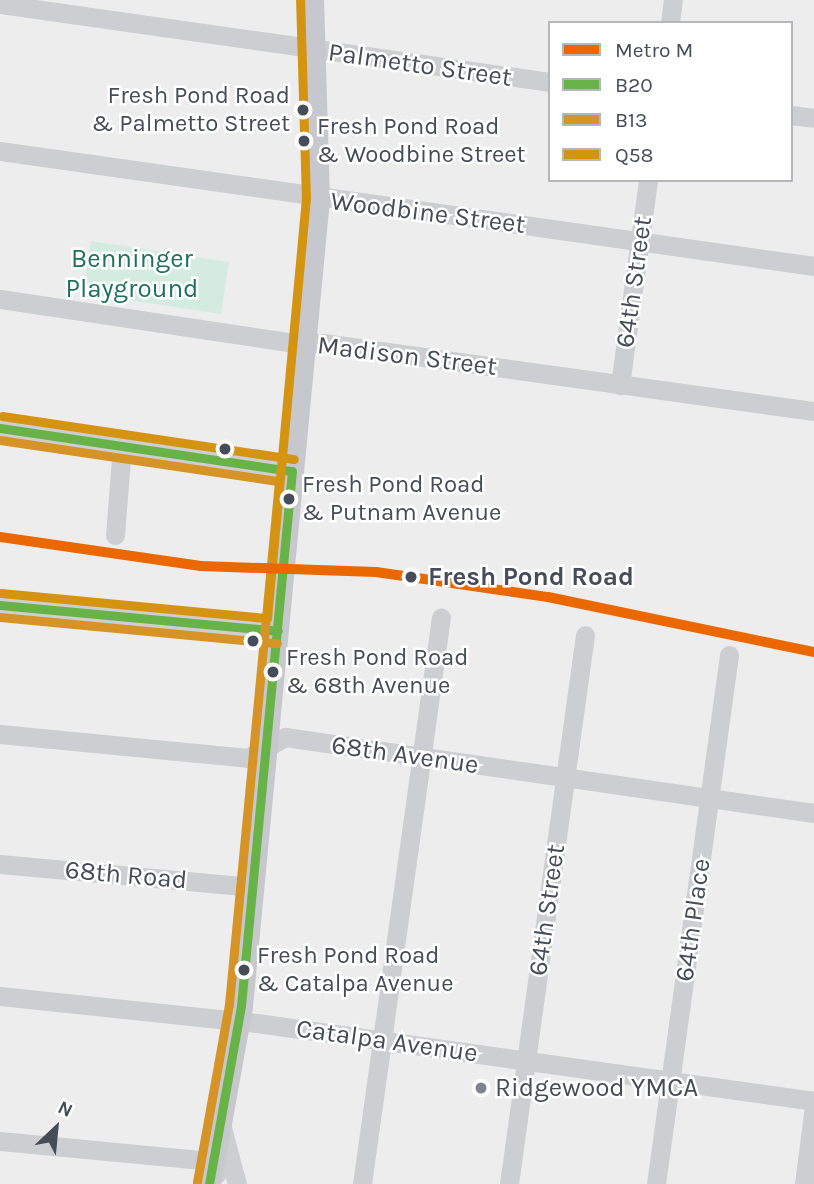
<!DOCTYPE html>
<style>
body{margin:0}
#map{position:relative;width:814px;height:1184px;overflow:hidden;background:#eeeded;font-family:Karla,sans-serif}
div>[style]{position:absolute}
[style*='--x']{left:calc(var(--x)*1px);top:calc(var(--y)*1px);width:calc(var(--w)*1px);rotate:calc(var(--a)*1deg)}
.green>*{inset:0;background:#d3ebe1}
.minor>*{height:19px;margin:-9.5px;padding:0 9.5px;transform-origin:9.5px;border-radius:9.5px;background:#ccced1}
.major>*{height:23px;margin:-11.5px;padding:0 11.5px;transform-origin:11.5px;border-radius:11.5px;background:#c7c8cd}
.bus-1>*{height:9px;margin:-4.5px;padding:0 4.5px;transform-origin:4.5px;border-radius:4.5px;background:#68b347}
.bus-2>*{height:9px;margin:-4.5px;padding:0 4.5px;transform-origin:4.5px;border-radius:4.5px;background:#d69426}
.bus-3>*{height:9px;margin:-4.5px;padding:0 4.5px;transform-origin:4.5px;border-radius:4.5px;background:#d49412}
.metro-1>*{height:10px;margin:-5px;padding:0 5px;transform-origin:5px;border-radius:5px;background:#eb6800}
.dots>*{width:19px;height:19px;translate:-50% -50%;box-sizing:border-box;border:4px solid #fff;border-radius:50%}
span{translate:-50% -50%;white-space:nowrap;text-align:center;line-height:1.15;-webkit-text-stroke:5px #fff;paint-order:stroke}
.bus-label{font-size:24px;color:#464c58}
.right{translate:-100% -50%;text-align:right}
.left{translate:0 -50%;text-align:left}
.street-label{font-size:26px;color:#464c58}
.park-label{font-size:26px;color:#1e7259}
.stop-label{font-size:26px;color:#464c58;font-weight:700}
.poi-label{font-size:26px;color:#464c58}
.legend{position:absolute;left:548px;top:21px;width:245px;height:161px;box-sizing:border-box;background:#fff;border:2px solid #b5b7bc;margin:0;padding:9px 12px;list-style:none;font-size:21px;color:#464c58}
.legend li{display:flex;align-items:center;gap:14px;height:35px}
.legend b{width:35px;border:2px solid #b5b7bc}
.north{position:absolute;left:21px;top:1093px;width:70px;height:70px;-webkit-text-stroke:5px #fff;paint-order:stroke;rotate:26deg;font-size:19px;font-weight:700;line-height:28px;text-align:center;color:#464c58}
.north::after{content:'';display:block;margin:auto;width:24px;height:32px;background:#464c58;clip-path:polygon(50% 0,100% 100%,50% 72%,0 100%)}
</style>
<div id="map">
<div class="green">
<i style="clip-path:polygon(91px 241px,229px 262px,221px 314px,83px 293px)"></i>
</div>
<div class="minor">
<i style="--x:0;--y:4;--w:556;--a:8.07"></i>
<i style="--x:670;--y:23;--w:23;--a:-83"></i>
<i style="--x:791;--y:115;--w:23;--a:7"></i>
<i style="--x:0;--y:151;--w:822;--a:8.04"></i>
<i style="--x:0;--y:299;--w:291;--a:8.5"></i>
<i style="--x:288;--y:342;--w:35;--a:2"></i>
<i style="--x:323;--y:343;--w:496;--a:7.9"></i>
<i style="--x:620;--y:385;--w:207;--a:-82.2"></i>
<i style="--x:0;--y:428;--w:295;--a:8.4"></i>
<i style="--x:115;--y:535;--w:89;--a:-85.5"></i>
<i style="--x:0;--y:605;--w:279;--a:5.3"></i>
<i style="--x:0;--y:734;--w:249;--a:5.5"></i>
<i style="--x:248;--y:758;--w:43;--a:-29.6"></i>
<i style="--x:285;--y:737;--w:534;--a:8.18"></i>
<i style="--x:0;--y:864;--w:254;--a:5.2"></i>
<i style="--x:0;--y:996;--w:258;--a:6"></i>
<i style="--x:257;--y:1023;--w:562;--a:7.97"></i>
<i style="--x:221;--y:1124;--w:62;--a:75.1"></i>
<i style="--x:0;--y:1141;--w:214;--a:5.4"></i>
<i style="--x:213;--y:1161;--w:13;--a:72"></i>
<i style="--x:362;--y:1184;--w:572;--a:-82.07"></i>
<i style="--x:509;--y:1184;--w:554;--a:-82.12"></i>
<i style="--x:656;--y:1184;--w:534;--a:-82.14"></i>
<i style="--x:804;--y:1184;--w:79;--a:-82.7"></i>
</div>
<div class="major">
<i style="--x:209;--y:1184;--w:181;--a:-79.8"></i>
<i style="--x:241;--y:1006;--w:811;--a:-84.55"></i>
<i style="--x:318;--y:199;--w:199;--a:-91.7"></i>
</div>
<div class="bus-1">
<i style="--x:0;--y:428;--w:295;--a:8.4"></i>
<i style="--x:292;--y:471;--w:537;--a:95.45"></i>
<i style="--x:241;--y:1006;--w:181;--a:100.2"></i>
<i style="--x:0;--y:605;--w:279;--a:5.3"></i>
</div>
<div class="bus-2">
<i style="--x:0;--y:440;--w:282;--a:8.4"></i>
<i style="--x:279;--y:481;--w:525;--a:95.46"></i>
<i style="--x:229;--y:1004;--w:181;--a:100.2"></i>
<i style="--x:0;--y:617;--w:278;--a:5.4"></i>
</div>
<div class="bus-3">
<i style="--x:2;--y:416;--w:295;--a:8.4"></i>
<i style="--x:1;--y:593;--w:267;--a:5.4"></i>
<i style="--x:267;--y:618;--w:421;--a:-84.7"></i>
<i style="--x:306;--y:199;--w:199;--a:-91.7"></i>
</div>
<div class="metro-1">
<i style="--x:0;--y:537;--w:203;--a:8.2"></i>
<i style="--x:201;--y:566;--w:175;--a:2"></i>
<i style="--x:376;--y:572;--w:174;--a:8.3"></i>
<i style="--x:548;--y:597;--w:272;--a:11.7"></i>
</div>
<div class="dots">
<i style="left:303px;top:110px;background:#464c58"></i>
<i style="left:304px;top:141px;background:#464c58"></i>
<i style="left:225px;top:449px;background:#464c58"></i>
<i style="left:289px;top:499px;background:#464c58"></i>
<i style="left:411px;top:577px;background:#464c58"></i>
<i style="left:253px;top:641px;background:#464c58"></i>
<i style="left:273px;top:672px;background:#464c58"></i>
<i style="left:244px;top:970px;background:#464c58"></i>
<i style="left:481px;top:1088px;background:#81848c"></i>
</div>
<div class="bus-label">
<span class="right" style="left:290px;top:110px">Fresh Pond Road<br>&amp; Palmetto Street</span>
<span class="left" style="left:317px;top:141px">Fresh Pond Road<br>&amp; Woodbine Street</span>
<span class="left" style="left:302px;top:499px">Fresh Pond Road<br>&amp; Putnam Avenue</span>
<span class="left" style="left:286px;top:672px">Fresh Pond Road<br>&amp; 68th Avenue</span>
<span class="left" style="left:257px;top:970px">Fresh Pond Road<br>&amp; Catalpa Avenue</span>
</div>
<div class="street-label">
<span style="left:420px;top:65px;rotate:8deg">Palmetto Street</span>
<span style="left:428px;top:213px;rotate:7deg">Woodbine Street</span>
<span style="left:634px;top:282px;rotate:-82deg">64th Street</span>
<span style="left:407px;top:356px;rotate:7deg">Madison Street</span>
<span style="left:405px;top:755px;rotate:8deg">68th Avenue</span>
<span style="left:126px;top:875px;rotate:5deg">68th Road</span>
<span style="left:547px;top:910px;rotate:-82deg">64th Street</span>
<span style="left:693px;top:920px;rotate:-82deg">64th Place</span>
<span style="left:387px;top:1041px;rotate:8deg">Catalpa Avenue</span>
</div>
<div class="park-label">
<span style="left:132px;top:274px">Benninger<br>Playground</span>
</div>
<div class="stop-label">
<span class="left" style="left:428px;top:577px">Fresh Pond Road</span>
</div>
<div class="poi-label">
<span class="left" style="left:495px;top:1088px">Ridgewood YMCA</span>
</div>
<ul class="legend">
<li><b style="height:9px;background:#eb6800"></b>Metro M</li>
<li><b style="height:9px;background:#68b347"></b>B20</li>
<li><b style="height:9px;background:#d69426"></b>B13</li>
<li><b style="height:9px;background:#d49412"></b>Q58</li>
</ul>
<div class="north">N</div>
</div>
